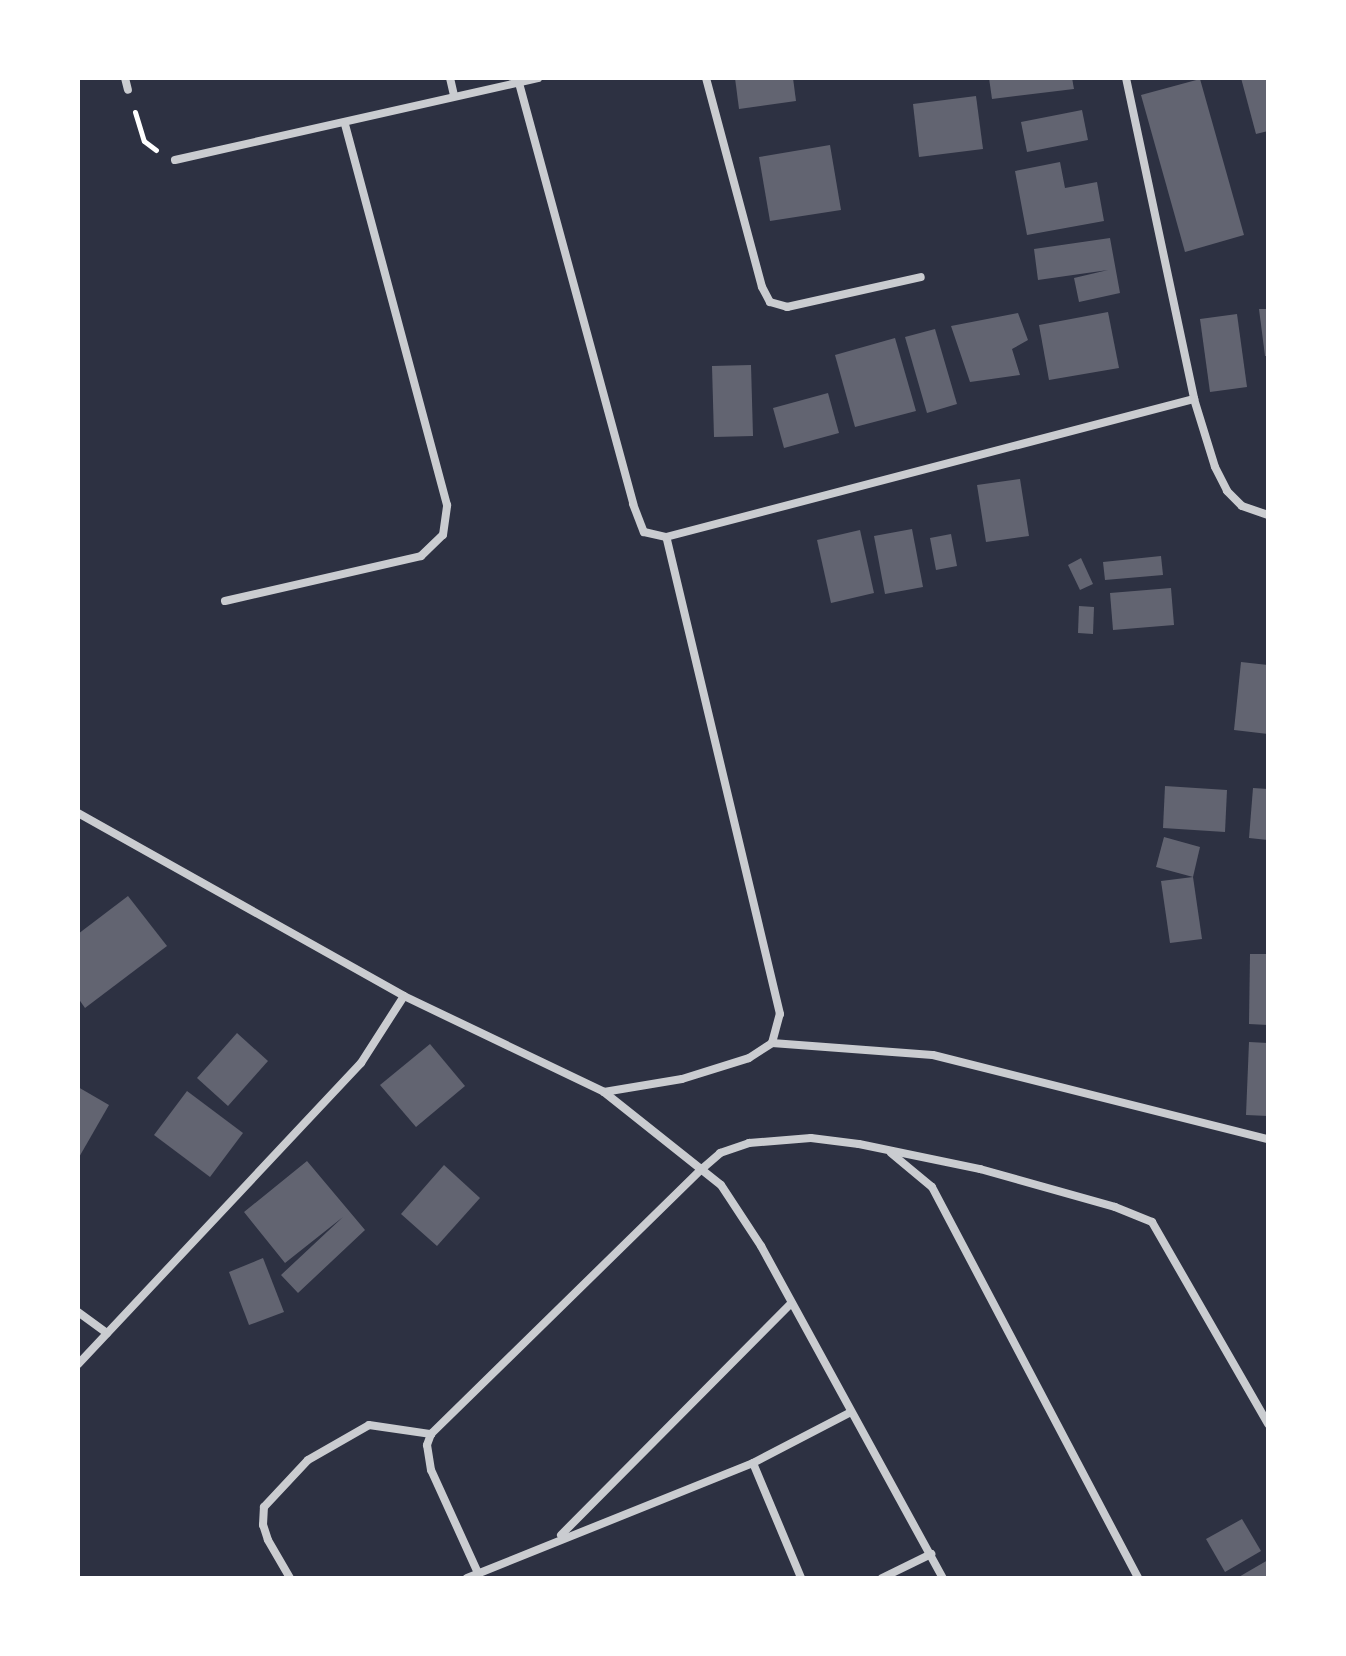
<!DOCTYPE html>
<style>
body{margin:0}
#map{position:relative;width:1346px;height:1656px;overflow:hidden;background:#2d3142;font-family:Georgia,serif}
div>[style]{position:absolute}
[style*='--x']{left:calc(var(--x)*1px);top:calc(var(--y)*1px);width:calc(var(--w)*1px);rotate:calc(var(--a)*1deg)}
.building>*{inset:0;background:#626471}
.path>*{height:5px;margin:-2.5px;padding:0 2.5px;transform-origin:2.5px;border-radius:2.5px;background:#fff}
.minor>*{height:8px;margin:-4px;padding:0 4px;transform-origin:4px;border-radius:4px;background:#caccd0}
span{translate:-50% -50%;white-space:nowrap;text-align:center;line-height:1.15;-webkit-text-stroke:8px #fff;paint-order:stroke}
.frame{position:absolute;inset:0;border:80px solid #fff;pointer-events:none}
</style>
<div id="map">
<div class="building">
<i style="clip-path:polygon(735px 78px,793px 78px,796px 101px,739px 109px)"></i>
<i style="clip-path:polygon(989px 78px,1072px 78px,1074px 89px,992px 99px)"></i>
<i style="clip-path:polygon(1241px 78px,1268px 78px,1268px 131px,1256px 134px)"></i>
<i style="clip-path:polygon(1200px 79px,1244px 235px,1185px 252px,1141px 95px)"></i>
<i style="clip-path:polygon(976px 96px,983px 149px,919px 157px,913px 104px)"></i>
<i style="clip-path:polygon(1082px 110px,1088px 140px,1027px 152px,1021px 122px)"></i>
<i style="clip-path:polygon(830px 145px,841px 210px,770px 221px,759px 157px)"></i>
<i style="clip-path:polygon(1060px 162px,1065px 188px,1097px 182px,1104px 221px,1027px 235px,1015px 171px)"></i>
<i style="clip-path:polygon(1110px 238px,1120px 293px,1079px 302px,1074px 278px,1108px 270px,1038px 280px,1034px 249px)"></i>
<i style="clip-path:polygon(1259px 309px,1268px 309px,1268px 356px,1265px 356px)"></i>
<i style="clip-path:polygon(1108px 312px,1119px 368px,1049px 380px,1039px 325px)"></i>
<i style="clip-path:polygon(1018px 313px,1028px 340px,1012px 349px,1020px 375px,970px 382px,951px 326px)"></i>
<i style="clip-path:polygon(1237px 314px,1247px 387px,1210px 392px,1200px 319px)"></i>
<i style="clip-path:polygon(935px 329px,957px 404px,927px 413px,905px 337px)"></i>
<i style="clip-path:polygon(895px 338px,916px 411px,855px 427px,835px 355px)"></i>
<i style="clip-path:polygon(751px 365px,753px 436px,714px 437px,712px 366px)"></i>
<i style="clip-path:polygon(828px 393px,839px 433px,784px 448px,773px 408px)"></i>
<i style="clip-path:polygon(1020px 479px,1029px 536px,986px 542px,977px 485px)"></i>
<i style="clip-path:polygon(912px 529px,923px 587px,885px 594px,874px 536px)"></i>
<i style="clip-path:polygon(860px 530px,874px 593px,831px 603px,817px 540px)"></i>
<i style="clip-path:polygon(951px 534px,957px 566px,936px 570px,930px 538px)"></i>
<i style="clip-path:polygon(1161px 556px,1163px 575px,1105px 580px,1103px 562px)"></i>
<i style="clip-path:polygon(1081px 558px,1093px 584px,1080px 590px,1068px 565px)"></i>
<i style="clip-path:polygon(1171px 588px,1174px 625px,1113px 630px,1110px 593px)"></i>
<i style="clip-path:polygon(1079px 606px,1094px 607px,1093px 634px,1078px 633px)"></i>
<i style="clip-path:polygon(1241px 662px,1268px 665px,1268px 734px,1234px 730px)"></i>
<i style="clip-path:polygon(1165px 786px,1227px 790px,1225px 832px,1163px 828px)"></i>
<i style="clip-path:polygon(1253px 788px,1268px 789px,1268px 840px,1249px 838px)"></i>
<i style="clip-path:polygon(1164px 837px,1200px 847px,1193px 877px,1156px 867px)"></i>
<i style="clip-path:polygon(1193px 877px,1202px 939px,1170px 943px,1161px 881px)"></i>
<i style="clip-path:polygon(128px 896px,167px 946px,85px 1008px,78px 998px,78px 934px)"></i>
<i style="clip-path:polygon(1250px 954px,1268px 954px,1268px 1025px,1249px 1024px)"></i>
<i style="clip-path:polygon(237px 1033px,268px 1061px,228px 1106px,197px 1078px)"></i>
<i style="clip-path:polygon(1249px 1042px,1268px 1043px,1268px 1116px,1246px 1115px)"></i>
<i style="clip-path:polygon(430px 1044px,465px 1086px,416px 1127px,380px 1085px)"></i>
<i style="clip-path:polygon(78px 1087px,109px 1105px,78px 1159px)"></i>
<i style="clip-path:polygon(187px 1091px,243px 1133px,210px 1177px,154px 1135px)"></i>
<i style="clip-path:polygon(307px 1161px,365px 1230px,298px 1293px,281px 1275px,343px 1217px,285px 1263px,244px 1212px)"></i>
<i style="clip-path:polygon(444px 1165px,480px 1198px,437px 1246px,401px 1214px)"></i>
<i style="clip-path:polygon(263px 1258px,284px 1312px,249px 1325px,229px 1272px)"></i>
<i style="clip-path:polygon(1242px 1519px,1261px 1551px,1225px 1572px,1206px 1539px)"></i>
<i style="clip-path:polygon(1268px 1560px,1268px 1578px,1237px 1578px)"></i>
</div>
<div class="path">
<i style="--x:135;--y:112;--w:30;--a:73"></i>
<i style="--x:144;--y:141;--w:15;--a:37"></i>
</div>
<div class="minor">
<i style="--x:125;--y:78;--w:12;--a:76"></i>
<i style="--x:450;--y:78;--w:17;--a:77"></i>
<i style="--x:706;--y:78;--w:216;--a:75"></i>
<i style="--x:762;--y:287;--w:17;--a:62"></i>
<i style="--x:770;--y:302;--w:18;--a:16"></i>
<i style="--x:787;--y:307;--w:137;--a:-12.6"></i>
<i style="--x:1126;--y:78;--w:328;--a:78"></i>
<i style="--x:1194;--y:399;--w:71;--a:72.8"></i>
<i style="--x:1215;--y:467;--w:27;--a:63"></i>
<i style="--x:1227;--y:491;--w:21;--a:45"></i>
<i style="--x:1242;--y:506;--w:28;--a:19"></i>
<i style="--x:519;--y:83;--w:436;--a:74.8"></i>
<i style="--x:633;--y:504;--w:30;--a:69"></i>
<i style="--x:644;--y:532;--w:23;--a:13"></i>
<i style="--x:666;--y:537;--w:546;--a:-14.65"></i>
<i style="--x:175;--y:160;--w:372;--a:-12.7"></i>
<i style="--x:225;--y:601;--w:201;--a:-12.9"></i>
<i style="--x:421;--y:556;--w:30;--a:-44"></i>
<i style="--x:443;--y:535;--w:30;--a:-82"></i>
<i style="--x:447;--y:505;--w:395;--a:-105"></i>
<i style="--x:78;--y:813;--w:374;--a:29.3"></i>
<i style="--x:404;--y:996;--w:80;--a:122.7"></i>
<i style="--x:361;--y:1063;--w:413;--a:133.2"></i>
<i style="--x:404;--y:996;--w:222;--a:25.6"></i>
<i style="--x:604;--y:1092;--w:149;--a:38.5"></i>
<i style="--x:721;--y:1185;--w:73;--a:56.7"></i>
<i style="--x:761;--y:1246;--w:379;--a:61.3"></i>
<i style="--x:772;--y:1043;--w:161;--a:4.3"></i>
<i style="--x:933;--y:1055;--w:345;--a:14.1"></i>
<i style="--x:604;--y:1092;--w:79;--a:-9.5"></i>
<i style="--x:682;--y:1079;--w:70;--a:-17.4"></i>
<i style="--x:749;--y:1058;--w:27;--a:-33"></i>
<i style="--x:772;--y:1043;--w:30;--a:-75"></i>
<i style="--x:780;--y:1014;--w:490;--a:-103.4"></i>
<i style="--x:891;--y:1153;--w:53;--a:39.7"></i>
<i style="--x:932;--y:1187;--w:442;--a:62.2"></i>
<i style="--x:78;--y:1312;--w:36;--a:36"></i>
<i style="--x:753;--y:1463;--w:125;--a:67.3"></i>
<i style="--x:561;--y:1535;--w:327;--a:-45.2"></i>
<i style="--x:478;--y:1573;--w:113;--a:-114.5"></i>
<i style="--x:431;--y:1470;--w:25;--a:-99"></i>
<i style="--x:427;--y:1445;--w:12;--a:-70"></i>
<i style="--x:431;--y:1434;--w:380;--a:-44.4"></i>
<i style="--x:703;--y:1168;--w:23;--a:-41"></i>
<i style="--x:720;--y:1153;--w:31;--a:-19"></i>
<i style="--x:749;--y:1143;--w:62;--a:-4.6"></i>
<i style="--x:811;--y:1138;--w:48;--a:7.1"></i>
<i style="--x:859;--y:1144;--w:124;--a:11.7"></i>
<i style="--x:980;--y:1169;--w:140;--a:15.7"></i>
<i style="--x:1115;--y:1207;--w:40;--a:22"></i>
<i style="--x:1152;--y:1222;--w:233;--a:60.1"></i>
<i style="--x:290;--y:1578;--w:44;--a:-120.1"></i>
<i style="--x:268;--y:1540;--w:16;--a:-108"></i>
<i style="--x:263;--y:1525;--w:18;--a:-87"></i>
<i style="--x:264;--y:1507;--w:64;--a:-46.9"></i>
<i style="--x:308;--y:1460;--w:70;--a:-29.8"></i>
<i style="--x:369;--y:1425;--w:63;--a:8.3"></i>
<i style="--x:467;--y:1578;--w:308;--a:-21.9"></i>
<i style="--x:753;--y:1463;--w:110;--a:-27.5"></i>
<i style="--x:882;--y:1578;--w:55;--a:-26.1"></i>
</div>
<div class="frame"></div>
</div>
